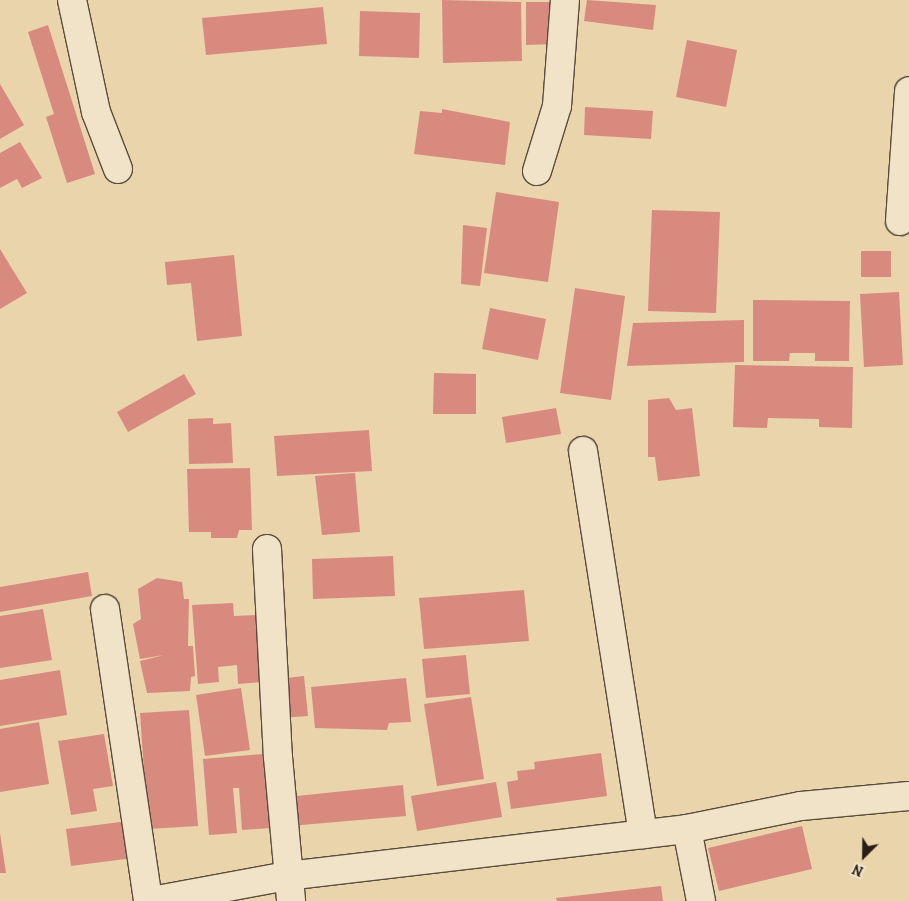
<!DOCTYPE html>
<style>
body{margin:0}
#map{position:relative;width:909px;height:901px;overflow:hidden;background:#e9d4ab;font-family:Alegreya,serif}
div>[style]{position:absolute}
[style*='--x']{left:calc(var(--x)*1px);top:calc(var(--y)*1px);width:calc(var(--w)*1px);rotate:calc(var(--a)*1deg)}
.building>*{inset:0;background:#d98a7f}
.roads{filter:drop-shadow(1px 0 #594c3b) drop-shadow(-1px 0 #594c3b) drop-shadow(0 1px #594c3b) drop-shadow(0 -1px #594c3b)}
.minor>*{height:28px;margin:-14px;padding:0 14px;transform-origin:14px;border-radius:14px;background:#f1e3c8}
span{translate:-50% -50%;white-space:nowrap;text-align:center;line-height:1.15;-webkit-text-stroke:4px #f1e3c8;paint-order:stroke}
.north{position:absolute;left:839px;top:831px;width:50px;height:50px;-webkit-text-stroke:4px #f1e3c8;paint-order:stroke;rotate:203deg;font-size:14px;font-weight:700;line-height:20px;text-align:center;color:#291e16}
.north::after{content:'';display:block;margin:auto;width:18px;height:22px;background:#291e16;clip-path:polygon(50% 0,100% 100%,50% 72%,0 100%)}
</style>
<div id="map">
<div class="building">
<i style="clip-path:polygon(442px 0,521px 2px,522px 61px,443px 63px)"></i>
<i style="clip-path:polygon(587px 0,656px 5px,653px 30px,584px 21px)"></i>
<i style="clip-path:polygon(526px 2px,554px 2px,554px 44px,526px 45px)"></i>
<i style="clip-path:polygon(323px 7px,327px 44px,206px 55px,202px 18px)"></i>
<i style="clip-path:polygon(360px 11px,420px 13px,419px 58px,359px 56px)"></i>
<i style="clip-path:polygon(48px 25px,95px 174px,67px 183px,46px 117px,54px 114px,28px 32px)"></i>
<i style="clip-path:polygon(687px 40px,737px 50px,726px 107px,676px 97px)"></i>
<i style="clip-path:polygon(0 84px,24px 125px,0 139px)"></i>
<i style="clip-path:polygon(585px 107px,653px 111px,651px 139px,584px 135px)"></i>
<i style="clip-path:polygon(442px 109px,510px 122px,505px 165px,414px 154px,420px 111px,442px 113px)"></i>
<i style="clip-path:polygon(20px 142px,42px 178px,22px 188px,17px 179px,0 188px,0 153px)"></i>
<i style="clip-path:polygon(496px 192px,559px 202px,548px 282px,484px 273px)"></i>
<i style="clip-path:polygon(652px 210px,720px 212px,716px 313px,648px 311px)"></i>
<i style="clip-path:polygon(463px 225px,487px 228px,480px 286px,461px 284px)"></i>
<i style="clip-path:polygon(0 249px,27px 293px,0 309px)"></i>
<i style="clip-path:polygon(861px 251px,891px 251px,891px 277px,861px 277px)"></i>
<i style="clip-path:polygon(234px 255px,242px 336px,197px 341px,191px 283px,167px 285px,165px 262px)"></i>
<i style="clip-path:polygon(575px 288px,625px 296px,611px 400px,560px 393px)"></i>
<i style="clip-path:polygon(899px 292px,903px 365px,864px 367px,860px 294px)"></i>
<i style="clip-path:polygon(753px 300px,850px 301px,849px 361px,815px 361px,815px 353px,790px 353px,789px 361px,753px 361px)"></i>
<i style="clip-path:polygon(490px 308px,546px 319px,538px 360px,482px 349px)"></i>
<i style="clip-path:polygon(744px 320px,744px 362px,627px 366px,633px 323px)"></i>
<i style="clip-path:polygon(735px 365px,853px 367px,852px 428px,819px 427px,819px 419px,768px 418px,767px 428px,733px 427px)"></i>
<i style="clip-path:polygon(434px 373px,476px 374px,476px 414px,433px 414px)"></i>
<i style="clip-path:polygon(184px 374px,196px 394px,128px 432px,117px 412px)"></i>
<i style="clip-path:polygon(669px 398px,676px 410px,692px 408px,700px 476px,658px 481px,655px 457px,648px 457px,648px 400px)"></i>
<i style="clip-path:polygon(556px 408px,561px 434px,506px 443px,502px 417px)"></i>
<i style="clip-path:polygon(213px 418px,213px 424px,231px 423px,233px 463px,189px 464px,188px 419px)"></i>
<i style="clip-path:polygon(369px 430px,372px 471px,277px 476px,274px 436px)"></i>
<i style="clip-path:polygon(250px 468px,252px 530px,239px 530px,237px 538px,211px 538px,211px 532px,189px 532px,187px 469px)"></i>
<i style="clip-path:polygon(355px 473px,360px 532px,322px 535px,315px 476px)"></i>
<i style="clip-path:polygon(393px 556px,395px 596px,313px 599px,312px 559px)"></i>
<i style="clip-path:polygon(88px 572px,92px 596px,0 612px,0 587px)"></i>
<i style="clip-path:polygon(157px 578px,182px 582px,184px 599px,189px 599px,188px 646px,193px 646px,195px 676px,191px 677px,190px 691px,147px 693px,140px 661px,164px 655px,140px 659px,133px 624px,141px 619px,138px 589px)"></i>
<i style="clip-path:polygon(524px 590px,529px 641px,424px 649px,419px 598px)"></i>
<i style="clip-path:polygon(233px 603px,234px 616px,257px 615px,262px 682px,238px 684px,237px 665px,218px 667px,219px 682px,198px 684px,192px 605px)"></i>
<i style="clip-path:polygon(43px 609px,52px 660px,0 668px,0 616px)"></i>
<i style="clip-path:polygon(466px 655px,470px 694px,426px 698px,422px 659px)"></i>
<i style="clip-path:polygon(60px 670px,67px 715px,0 726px,0 680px)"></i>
<i style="clip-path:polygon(304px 676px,308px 716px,282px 718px,278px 679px)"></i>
<i style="clip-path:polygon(406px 678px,411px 722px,389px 723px,387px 730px,315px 728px,311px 687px)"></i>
<i style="clip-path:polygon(241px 688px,250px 750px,205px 756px,196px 695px)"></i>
<i style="clip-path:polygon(471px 697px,484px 779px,437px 786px,424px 704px)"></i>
<i style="clip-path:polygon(189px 710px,198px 826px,148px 829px,140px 713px)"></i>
<i style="clip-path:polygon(39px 722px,49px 784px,0 792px,0 729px)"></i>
<i style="clip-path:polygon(104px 734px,113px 786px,93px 789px,97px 811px,71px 815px,58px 741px)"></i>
<i style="clip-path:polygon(601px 753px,607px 796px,511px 809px,507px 782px,518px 780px,517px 771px,535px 769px,534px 762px)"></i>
<i style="clip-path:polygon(263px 754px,270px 828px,242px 830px,239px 788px,233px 788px,237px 833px,209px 835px,203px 759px)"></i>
<i style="clip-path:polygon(496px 782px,502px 817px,417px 831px,411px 796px)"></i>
<i style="clip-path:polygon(403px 785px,406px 816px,290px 826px,287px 797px)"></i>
<i style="clip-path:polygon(128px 821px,133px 858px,71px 866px,66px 829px)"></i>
<i style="clip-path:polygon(802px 826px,812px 869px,719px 891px,708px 848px)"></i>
<i style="clip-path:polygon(0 833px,6px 873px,0 873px)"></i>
<i style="clip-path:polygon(661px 886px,663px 901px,557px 901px,556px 898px)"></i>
</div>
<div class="roads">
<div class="minor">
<i style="--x:72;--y:0;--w:115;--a:77.9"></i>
<i style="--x:96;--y:112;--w:61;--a:68.9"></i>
<i style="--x:537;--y:171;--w:68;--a:-72.9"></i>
<i style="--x:557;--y:106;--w:106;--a:-85.7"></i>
<i style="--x:900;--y:221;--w:130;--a:-86"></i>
<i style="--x:583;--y:451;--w:388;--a:81.1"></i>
<i style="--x:267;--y:549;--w:208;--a:87"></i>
<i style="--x:278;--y:757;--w:145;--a:84.8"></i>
<i style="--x:105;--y:609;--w:295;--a:81.6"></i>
<i style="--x:687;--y:829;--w:73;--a:79"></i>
<i style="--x:152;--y:901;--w:137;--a:-10.5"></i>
<i style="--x:287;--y:876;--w:403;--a:-6.7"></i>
<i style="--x:687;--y:829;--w:116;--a:-11.4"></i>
<i style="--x:801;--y:806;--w:108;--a:-5.3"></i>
</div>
</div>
<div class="north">N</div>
</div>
